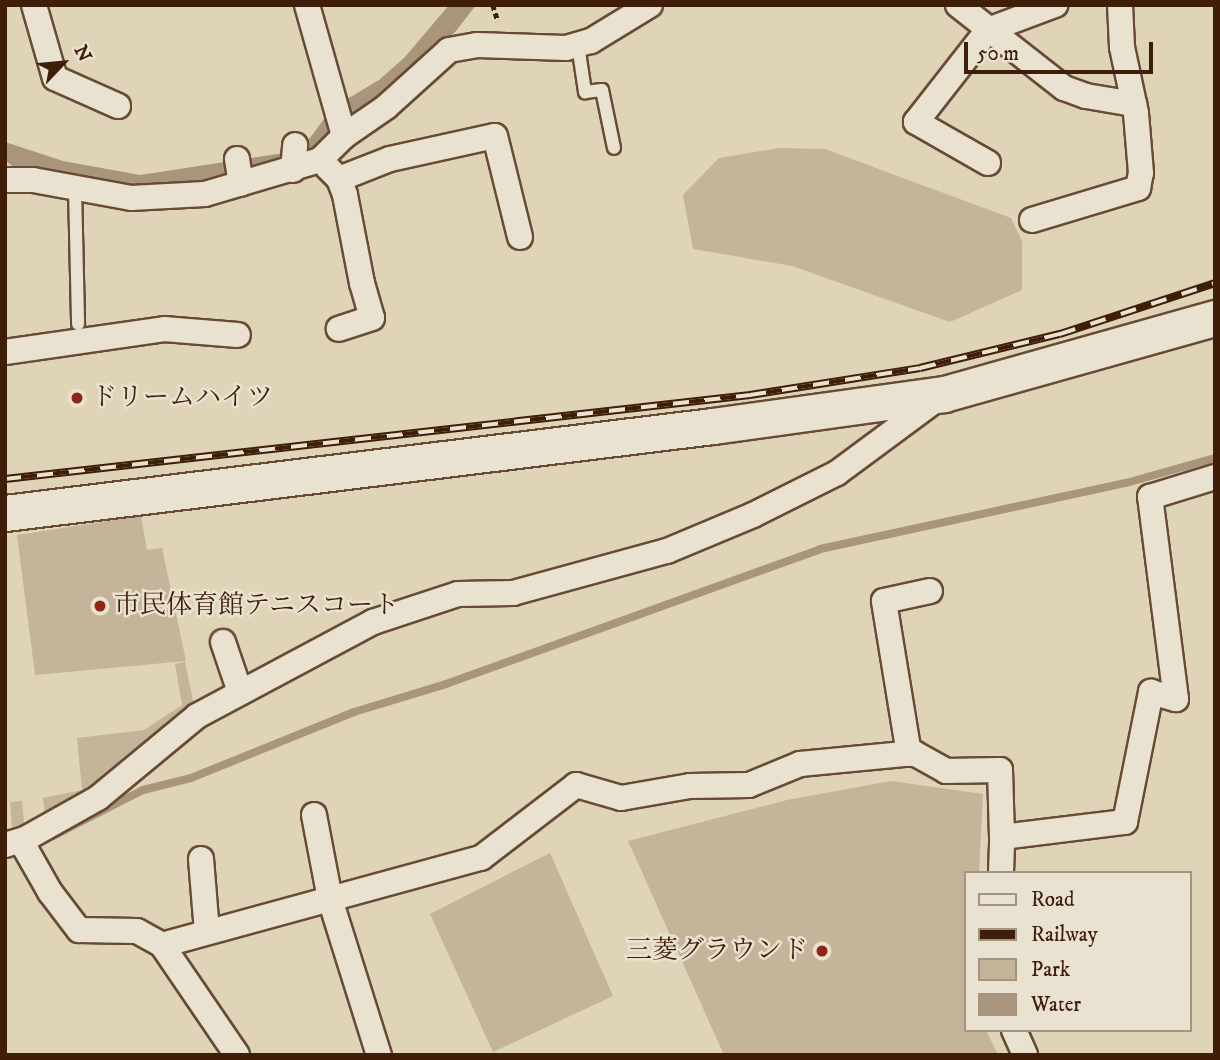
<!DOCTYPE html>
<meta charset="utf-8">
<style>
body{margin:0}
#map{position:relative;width:1220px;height:1060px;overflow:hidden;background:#dfd3b8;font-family:"IM FELL DW Pica","Noto Serif JP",serif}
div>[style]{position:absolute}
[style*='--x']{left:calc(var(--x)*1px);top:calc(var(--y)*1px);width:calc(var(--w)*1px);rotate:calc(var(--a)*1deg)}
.green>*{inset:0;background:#c4b49a}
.water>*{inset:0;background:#a9957c}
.stream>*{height:8px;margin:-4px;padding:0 4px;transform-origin:4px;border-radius:4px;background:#a9957c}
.path>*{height:4.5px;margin-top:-2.25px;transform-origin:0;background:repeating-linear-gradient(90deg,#3f1e09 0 5px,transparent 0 8.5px)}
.roads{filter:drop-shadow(2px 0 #674b35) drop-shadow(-2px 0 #674b35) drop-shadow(0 2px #674b35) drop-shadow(0 -2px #674b35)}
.lane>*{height:12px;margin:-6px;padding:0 6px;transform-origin:6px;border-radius:6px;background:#eae2d1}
.street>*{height:24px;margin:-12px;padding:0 12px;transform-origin:12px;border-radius:12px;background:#eae2d1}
.secondary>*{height:35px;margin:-17.5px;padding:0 17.5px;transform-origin:17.5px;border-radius:17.5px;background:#eae2d1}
.rail>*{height:8px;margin-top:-4px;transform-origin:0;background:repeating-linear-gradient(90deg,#eae2d1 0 16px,#3f1e09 0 32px);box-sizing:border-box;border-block:2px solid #3f1e09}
.dots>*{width:19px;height:19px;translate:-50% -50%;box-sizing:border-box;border:4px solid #eae2d1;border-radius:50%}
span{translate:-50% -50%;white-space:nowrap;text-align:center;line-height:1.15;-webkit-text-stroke:5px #eae2d1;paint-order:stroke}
.poi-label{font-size:26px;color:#3f1e09}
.left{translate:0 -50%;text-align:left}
.right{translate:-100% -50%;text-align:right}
.frame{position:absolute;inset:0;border:7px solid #3f1e09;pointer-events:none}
.legend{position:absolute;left:964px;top:871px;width:228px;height:161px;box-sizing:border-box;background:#eae2d1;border:2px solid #a69481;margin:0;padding:9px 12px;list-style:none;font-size:21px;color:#3f1e09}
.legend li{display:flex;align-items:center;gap:14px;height:35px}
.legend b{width:35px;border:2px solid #a69481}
.north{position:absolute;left:28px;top:28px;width:70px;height:70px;-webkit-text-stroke:5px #eae2d1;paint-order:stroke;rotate:64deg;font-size:19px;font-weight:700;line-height:28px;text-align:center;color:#3f1e09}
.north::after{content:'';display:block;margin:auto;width:24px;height:32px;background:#3f1e09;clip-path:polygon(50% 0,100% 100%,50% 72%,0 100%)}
.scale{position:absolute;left:964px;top:42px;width:189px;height:32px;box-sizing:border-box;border:4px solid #3f1e09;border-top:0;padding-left:9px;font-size:21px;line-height:24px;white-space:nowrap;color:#3f1e09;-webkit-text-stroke:5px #eae2d1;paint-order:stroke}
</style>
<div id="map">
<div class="green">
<i style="clip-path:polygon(780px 148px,825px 149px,1011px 218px,1022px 241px,1022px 290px,950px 322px,792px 266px,693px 249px,683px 195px,719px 158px)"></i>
<i style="clip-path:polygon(141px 516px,147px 550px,162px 548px,186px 661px,35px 675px,17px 535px)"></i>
<i style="clip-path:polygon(185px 662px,195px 710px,46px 823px,43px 798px,82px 790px,77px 738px,144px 730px,182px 705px,175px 664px)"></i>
<i style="clip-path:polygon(891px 781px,983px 794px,979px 873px,966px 873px,966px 1030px,986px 1030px,998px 1055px,724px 1055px,628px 841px,787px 800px)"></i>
<i style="clip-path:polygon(22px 801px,25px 833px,5px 839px,5px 830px,12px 828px,10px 802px)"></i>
<i style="clip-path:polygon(550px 853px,613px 996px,493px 1052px,430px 914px)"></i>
</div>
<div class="water">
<i style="clip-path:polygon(449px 5px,476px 5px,456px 31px,397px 88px,298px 163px,159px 191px,16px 169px,5px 160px,5px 142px,63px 161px,140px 175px,284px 153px,310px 138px,332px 108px,379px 80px,405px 57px)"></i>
</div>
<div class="stream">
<i style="--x:53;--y:836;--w:101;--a:-27.1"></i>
<i style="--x:143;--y:790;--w:49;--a:-14"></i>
<i style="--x:191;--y:778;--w:176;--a:-22"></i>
<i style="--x:354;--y:712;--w:96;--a:-16.9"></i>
<i style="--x:446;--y:684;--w:398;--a:-19.8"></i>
<i style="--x:820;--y:549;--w:313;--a:-12.2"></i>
<i style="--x:1126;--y:483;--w:92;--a:-15.7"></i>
</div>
<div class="path">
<i style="--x:493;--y:5;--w:17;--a:73"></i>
</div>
<div class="roads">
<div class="lane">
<i style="--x:578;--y:45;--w:48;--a:81.5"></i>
<i style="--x:585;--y:92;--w:17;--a:-7"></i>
<i style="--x:602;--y:90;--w:59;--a:78.3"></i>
<i style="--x:75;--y:188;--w:136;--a:88.7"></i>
</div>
<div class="street">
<i style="--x:34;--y:5;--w:76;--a:74"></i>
<i style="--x:55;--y:78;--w:69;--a:24"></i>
<i style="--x:307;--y:5;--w:136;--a:74.2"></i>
<i style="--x:958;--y:5;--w:135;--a:38.1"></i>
<i style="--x:1064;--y:88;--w:23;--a:20"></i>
<i style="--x:1086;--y:96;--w:49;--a:9.5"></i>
<i style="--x:237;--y:159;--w:25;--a:81"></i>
<i style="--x:988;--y:163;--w:83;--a:-150.3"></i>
<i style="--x:916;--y:122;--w:117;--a:-52"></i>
<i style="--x:988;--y:30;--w:72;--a:-20.5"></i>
<i style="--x:328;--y:168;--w:16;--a:45"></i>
<i style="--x:339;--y:179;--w:17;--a:69"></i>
<i style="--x:345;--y:195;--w:90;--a:79.1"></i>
<i style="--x:362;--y:283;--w:36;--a:74"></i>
<i style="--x:372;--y:318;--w:35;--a:162"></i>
<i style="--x:293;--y:170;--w:25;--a:-85"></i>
<i style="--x:339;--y:179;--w:55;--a:-21.4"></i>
<i style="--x:390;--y:159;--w:107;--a:-12.4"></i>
<i style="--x:495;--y:136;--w:104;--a:76.1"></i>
<i style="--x:5;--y:180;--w:28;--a:0"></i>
<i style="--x:33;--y:180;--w:100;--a:10.4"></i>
<i style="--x:131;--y:198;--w:74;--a:-3.1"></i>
<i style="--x:205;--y:194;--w:120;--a:-16.5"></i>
<i style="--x:320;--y:160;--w:34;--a:-45"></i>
<i style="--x:344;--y:136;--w:51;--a:-34.6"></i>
<i style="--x:386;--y:107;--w:85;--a:-42.1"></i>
<i style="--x:449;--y:50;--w:28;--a:-10"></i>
<i style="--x:477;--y:45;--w:89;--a:1.9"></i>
<i style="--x:566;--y:48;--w:26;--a:-16"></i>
<i style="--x:591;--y:41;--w:69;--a:-31.4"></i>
<i style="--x:1032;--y:220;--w:111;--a:-16.8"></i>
<i style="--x:1138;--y:188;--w:15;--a:-79"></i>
<i style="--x:1141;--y:173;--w:60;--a:-94.8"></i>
<i style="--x:1136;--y:113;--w:67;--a:-102"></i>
<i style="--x:1122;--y:47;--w:42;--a:-92.7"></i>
<i style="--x:5;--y:352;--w:161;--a:-8.2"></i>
<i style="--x:164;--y:329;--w:74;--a:4.6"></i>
<i style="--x:223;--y:642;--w:53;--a:71.2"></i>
<i style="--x:909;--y:754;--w:155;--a:-99.3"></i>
<i style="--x:884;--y:601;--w:47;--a:-12.3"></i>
<i style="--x:314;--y:815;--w:86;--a:79.2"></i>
<i style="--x:330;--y:899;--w:164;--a:72.6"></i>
<i style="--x:25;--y:839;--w:84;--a:-29.3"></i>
<i style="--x:98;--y:798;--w:129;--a:-39.6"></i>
<i style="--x:197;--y:716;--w:200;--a:-28.1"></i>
<i style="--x:373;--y:622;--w:89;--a:-18.2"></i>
<i style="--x:458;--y:594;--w:55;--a:-1"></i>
<i style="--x:513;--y:593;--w:160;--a:-15.3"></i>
<i style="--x:667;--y:551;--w:93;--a:-22.7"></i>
<i style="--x:753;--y:515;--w:94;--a:-26.6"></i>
<i style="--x:837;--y:473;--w:129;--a:-36.5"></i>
<i style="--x:5;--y:845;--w:21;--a:-17"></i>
<i style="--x:25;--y:839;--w:9;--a:90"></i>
<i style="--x:25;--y:848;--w:51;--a:60.4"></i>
<i style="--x:50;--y:892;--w:48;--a:52.7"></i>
<i style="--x:79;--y:930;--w:58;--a:1"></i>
<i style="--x:137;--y:931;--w:29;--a:29"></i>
<i style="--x:162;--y:945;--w:133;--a:55.7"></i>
<i style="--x:201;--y:859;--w:73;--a:85.3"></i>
<i style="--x:1001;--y:873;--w:36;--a:-88"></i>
<i style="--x:162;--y:945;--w:331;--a:-15.3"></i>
<i style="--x:481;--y:858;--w:120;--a:-37.5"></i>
<i style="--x:576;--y:785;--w:47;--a:16.1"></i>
<i style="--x:621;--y:798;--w:70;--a:-9.9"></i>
<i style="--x:690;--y:786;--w:59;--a:-1"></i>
<i style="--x:749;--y:785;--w:55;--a:-22.4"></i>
<i style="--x:800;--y:764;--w:115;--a:-5.5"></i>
<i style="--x:914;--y:753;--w:37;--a:29"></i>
<i style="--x:946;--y:771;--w:54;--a:-1.1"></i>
<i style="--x:1000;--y:770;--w:67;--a:88.3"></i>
<i style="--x:1002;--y:837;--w:124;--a:-7"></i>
<i style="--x:1125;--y:822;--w:133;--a:-78.7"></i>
<i style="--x:1151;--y:692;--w:26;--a:16"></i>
<i style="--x:1176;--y:699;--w:204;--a:-97.3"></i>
<i style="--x:1150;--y:497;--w:68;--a:-17.1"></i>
<i style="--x:1014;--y:1030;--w:27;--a:66"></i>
</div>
<div class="secondary">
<i style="--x:5;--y:513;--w:713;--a:-7.01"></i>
<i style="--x:713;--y:426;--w:233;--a:-7.9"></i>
<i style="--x:944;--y:394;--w:281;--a:-15.7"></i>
</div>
</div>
<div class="rail">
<i style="--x:5;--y:479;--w:750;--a:-6.43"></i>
<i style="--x:750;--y:395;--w:172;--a:-9"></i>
<i style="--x:920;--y:368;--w:144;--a:-13.7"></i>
<i style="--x:1060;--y:334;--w:163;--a:-18.2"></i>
</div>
<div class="dots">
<i style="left:77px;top:398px;background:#8f2418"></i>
<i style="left:100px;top:606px;background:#8f2418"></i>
<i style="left:822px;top:951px;background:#8f2418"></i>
</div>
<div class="poi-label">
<span class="left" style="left:91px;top:398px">ドリームハイツ</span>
<span class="left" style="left:114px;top:606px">市民体育館テニスコート</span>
<span class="right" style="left:808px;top:951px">三菱グラウンド</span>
</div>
<div class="frame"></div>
<ul class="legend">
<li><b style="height:9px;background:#eae2d1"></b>Road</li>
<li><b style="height:9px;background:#3f1e09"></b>Railway</li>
<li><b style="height:19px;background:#c4b49a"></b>Park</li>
<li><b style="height:19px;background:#a9957c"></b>Water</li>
</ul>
<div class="north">N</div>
<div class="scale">50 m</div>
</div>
